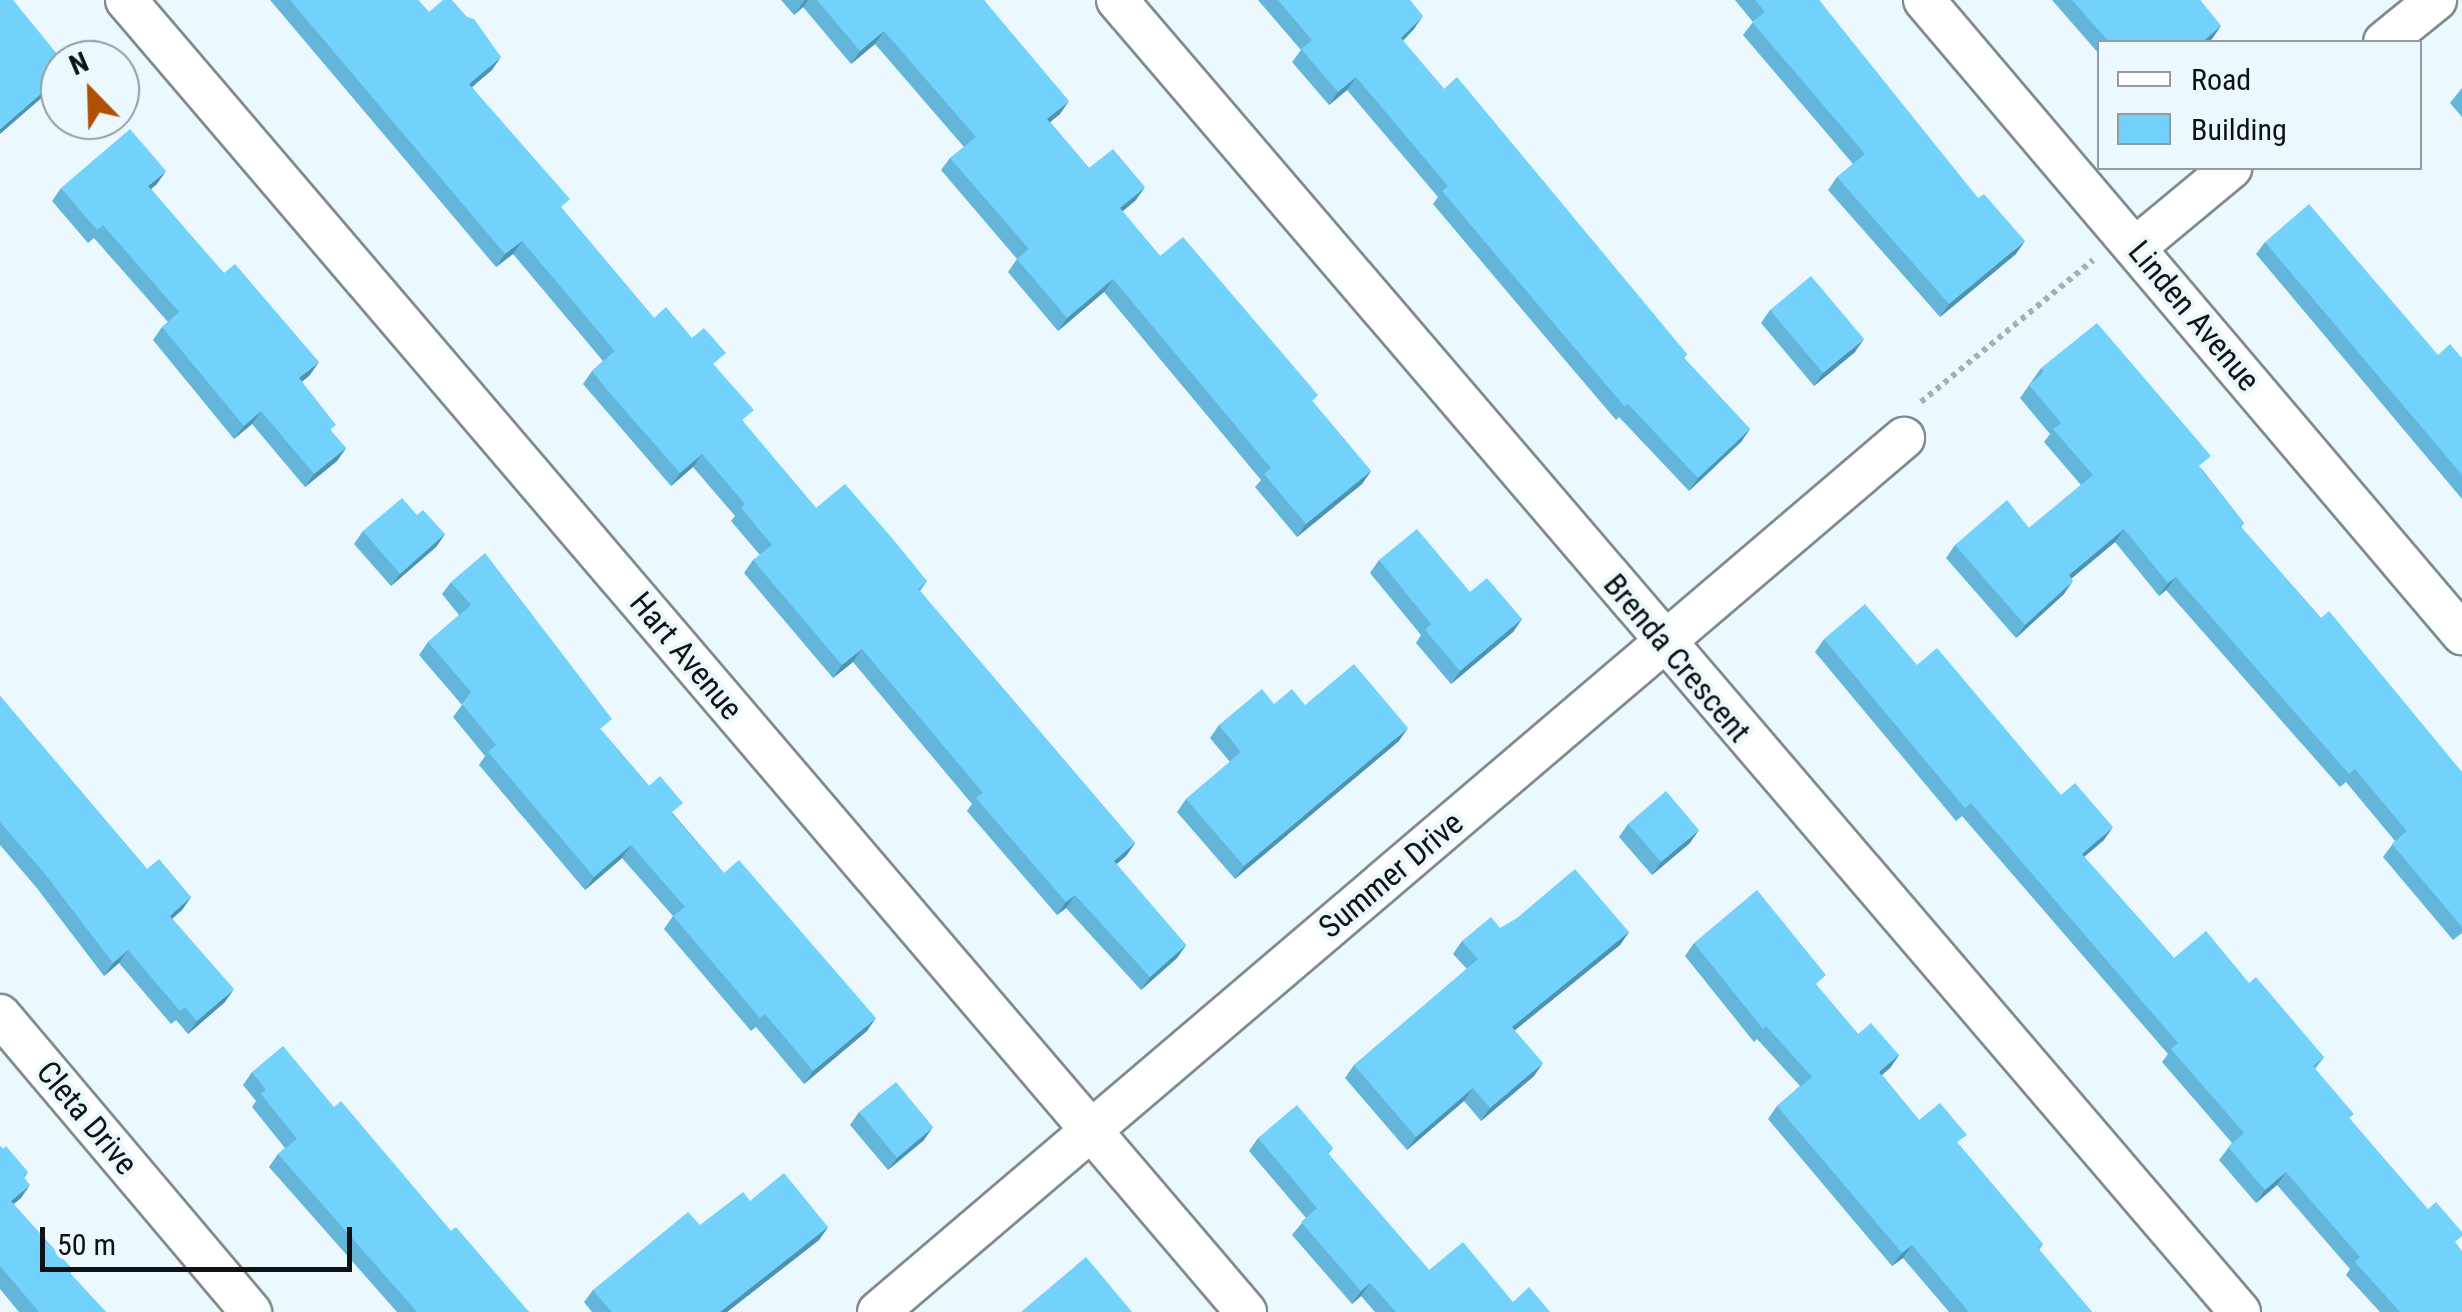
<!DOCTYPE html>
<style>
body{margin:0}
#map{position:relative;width:2462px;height:1312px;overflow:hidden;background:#ebf8fe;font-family:"Roboto Condensed",sans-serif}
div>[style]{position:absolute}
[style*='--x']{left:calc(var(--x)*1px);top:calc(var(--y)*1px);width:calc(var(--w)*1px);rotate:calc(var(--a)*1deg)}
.path>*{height:6px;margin-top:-3px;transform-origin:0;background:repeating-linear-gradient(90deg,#a5afb4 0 5px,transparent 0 10px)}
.roads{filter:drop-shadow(2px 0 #7f8b91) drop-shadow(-2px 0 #7f8b91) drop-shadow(0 2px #7f8b91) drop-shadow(0 -2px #7f8b91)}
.minor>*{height:40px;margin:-20px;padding:0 20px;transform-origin:20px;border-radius:20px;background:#fff}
.wall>*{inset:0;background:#63b5d9}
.shaded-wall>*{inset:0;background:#5093b0}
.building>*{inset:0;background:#73d2fc}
span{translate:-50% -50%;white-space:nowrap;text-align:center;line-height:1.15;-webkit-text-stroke:8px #ebf8fe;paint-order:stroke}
.street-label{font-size:32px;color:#0e1214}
.legend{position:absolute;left:2097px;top:40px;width:325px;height:130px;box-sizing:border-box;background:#ebf8fe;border:2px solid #939ca0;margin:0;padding:12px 18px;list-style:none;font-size:30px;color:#0e1214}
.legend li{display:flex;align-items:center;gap:20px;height:50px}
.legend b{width:50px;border:2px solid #939ca0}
.north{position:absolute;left:40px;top:40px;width:100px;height:100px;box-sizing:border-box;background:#ebf8fe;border:2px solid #939ca0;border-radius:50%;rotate:337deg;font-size:28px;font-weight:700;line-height:40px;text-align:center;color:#0e1214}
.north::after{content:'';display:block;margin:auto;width:35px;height:45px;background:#b05006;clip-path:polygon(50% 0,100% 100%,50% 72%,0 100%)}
.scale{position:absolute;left:40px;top:1227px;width:312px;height:45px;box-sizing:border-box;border:5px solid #0e1214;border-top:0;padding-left:12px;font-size:30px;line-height:35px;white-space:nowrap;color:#0e1214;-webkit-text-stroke:8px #ebf8fe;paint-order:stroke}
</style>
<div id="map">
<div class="path">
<i style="--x:1921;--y:402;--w:223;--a:-39.5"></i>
</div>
<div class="roads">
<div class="minor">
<i style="--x:126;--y:0;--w:1725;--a:49.51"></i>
<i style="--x:1117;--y:0;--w:1727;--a:49.44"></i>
<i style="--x:1924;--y:0;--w:832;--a:49.68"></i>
<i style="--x:2384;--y:42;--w:67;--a:-38.9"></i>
<i style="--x:2136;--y:247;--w:124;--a:-39.7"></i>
<i style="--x:0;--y:1015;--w:389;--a:49.8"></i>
<i style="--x:878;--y:1312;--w:1348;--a:-40.43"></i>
</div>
</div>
<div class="wall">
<i style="clip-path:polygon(270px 0,418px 0,429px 12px,492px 70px,472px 87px,563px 210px,654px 318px,716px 367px,744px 423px,816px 508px,927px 581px,920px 591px,1135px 843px,1126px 856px,1116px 864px,1186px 945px,1177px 958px,1141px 990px,1066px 908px,1057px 915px,967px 811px,972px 804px,853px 662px,833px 678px,744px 573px,753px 560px,760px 555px,731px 521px,735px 516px,693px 467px,671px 486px,583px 384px,592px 371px,603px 361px,513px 254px,496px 267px)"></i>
<i style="clip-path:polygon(781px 0,984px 0,1060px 114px,1050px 122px,1089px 168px,1136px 200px,1122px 211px,1160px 256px,1313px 402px,1371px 471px,1362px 484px,1297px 537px,1255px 487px,1261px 480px,1104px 292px,1058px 331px,1008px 272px,1017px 259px,941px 170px,950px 158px,964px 147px,875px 44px,851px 64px,803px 7px,794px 15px)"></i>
<i style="clip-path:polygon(1258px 0,1410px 0,1414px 29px,1403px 41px,1444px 89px,1687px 354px,1684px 358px,1750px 429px,1741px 442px,1689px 491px,1619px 417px,1616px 420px,1547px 339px,1433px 204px,1438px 197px,1347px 90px,1329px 105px,1292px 62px,1301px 50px)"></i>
<i style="clip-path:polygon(1735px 0,1819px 0,2016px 254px,1940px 317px,1828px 190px,1837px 177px,1853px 164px,1743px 35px,1753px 22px)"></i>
<i style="clip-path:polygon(2052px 0,2200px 0,2221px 26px,2208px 42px,2100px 42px,2100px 55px)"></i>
<i style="clip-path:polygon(2462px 88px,2462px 117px,2450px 103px)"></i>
<i style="clip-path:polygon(157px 184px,151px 189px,310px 375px,302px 382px,332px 432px,346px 448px,337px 461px,305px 487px,252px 424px,234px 439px,153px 340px,162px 327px,168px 322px,94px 238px,88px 243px,52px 201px,61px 188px)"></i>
<i style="clip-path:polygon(2265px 242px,2438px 355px,2462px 358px,2462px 499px,2256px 254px)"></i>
<i style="clip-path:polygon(1770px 310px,1855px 352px,1814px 386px,1761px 323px)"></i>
<i style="clip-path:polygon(2041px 368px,2202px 469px,2244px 523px,2241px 527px,2321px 618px,2462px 772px,2462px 933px,2453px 940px,2383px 857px,2395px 841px,2346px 782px,2340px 787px,2166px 590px,2159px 596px,2115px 542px,2071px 579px,2064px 594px,2016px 638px,1946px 558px,1955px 545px,2029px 528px,2081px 485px,2044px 442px,2050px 434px,2020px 398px)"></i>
<i style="clip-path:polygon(417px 515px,445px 534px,436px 547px,391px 586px,354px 544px,363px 531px)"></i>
<i style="clip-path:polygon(1379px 560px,1470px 592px,1522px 619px,1513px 632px,1451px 684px,1416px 643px,1421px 635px,1370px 573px)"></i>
<i style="clip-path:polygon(451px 582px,603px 732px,724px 873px,867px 1031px,804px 1084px,756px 1027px,751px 1031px,664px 929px,673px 916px,622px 858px,585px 890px,479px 765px,485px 756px,453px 717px,462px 705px,419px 655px,428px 642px,459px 615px,442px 594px)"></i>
<i style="clip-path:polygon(1824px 639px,1917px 665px,2061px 795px,2104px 840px,2084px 857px,2174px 958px,2249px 983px,2324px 1057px,2315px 1069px,2350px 1119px,2457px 1245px,2462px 1312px,2380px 1312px,2346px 1275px,2350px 1269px,2277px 1185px,2256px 1203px,2219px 1160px,2232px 1143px,2162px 1062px,2168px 1054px,1962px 816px,1956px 821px,1815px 652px)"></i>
<i style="clip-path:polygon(0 696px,147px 869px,191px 897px,182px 910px,172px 918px,225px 1002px,188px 1034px,176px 1020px,171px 1024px,119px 963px,104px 976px,36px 887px,0 845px)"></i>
<i style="clip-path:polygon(1274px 704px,1305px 705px,1399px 741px,1235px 879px,1177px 812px,1186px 799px,1230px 762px,1210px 738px,1219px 725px)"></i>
<i style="clip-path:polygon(1628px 824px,1690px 843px,1652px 875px,1619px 837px)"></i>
<i style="clip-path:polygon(1500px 928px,1629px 932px,1620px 945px,1514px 1030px,1534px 1076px,1481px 1121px,1464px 1101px,1407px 1150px,1345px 1078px,1354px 1065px,1467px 969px,1453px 954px,1462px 941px)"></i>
<i style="clip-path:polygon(1694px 943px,1818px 987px,1858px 1034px,1899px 1055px,1890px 1068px,1882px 1075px,1919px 1120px,1959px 1145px,2043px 1244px,2039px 1250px,2092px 1312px,1949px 1312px,1903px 1258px,1892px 1266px,1768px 1119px,1777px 1106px,1800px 1086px,1757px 1039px,1754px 1042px,1685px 956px)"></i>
<i style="clip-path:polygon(252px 1072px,334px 1107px,451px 1231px,529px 1312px,397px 1312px,269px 1167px,278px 1154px,285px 1148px,252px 1107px,256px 1101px,243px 1085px)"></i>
<i style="clip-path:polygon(859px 1112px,924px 1140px,888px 1170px,850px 1125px)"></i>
<i style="clip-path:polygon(1258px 1138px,1333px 1148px,1328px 1154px,1429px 1270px,1513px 1302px,1550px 1312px,1375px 1312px,1361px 1296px,1352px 1304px,1292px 1235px,1306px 1218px,1249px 1151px)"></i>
<i style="clip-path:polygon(0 1146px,28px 1172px,24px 1178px,21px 1198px,13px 1204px,73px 1270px,70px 1274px,106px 1312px,19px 1312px,0 1289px)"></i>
<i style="clip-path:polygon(750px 1201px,828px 1227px,819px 1240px,727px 1312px,592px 1312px,584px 1302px,593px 1290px,700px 1225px)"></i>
</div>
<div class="shaded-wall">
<i style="clip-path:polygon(805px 0,808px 0,803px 7px,794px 15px)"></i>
<i style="clip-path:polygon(1423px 16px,1414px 29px,1392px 51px,1401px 38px)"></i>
<i style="clip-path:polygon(2221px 26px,2212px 39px,2208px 42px,2203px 42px)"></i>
<i style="clip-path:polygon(884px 31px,875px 44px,851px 64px,860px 51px)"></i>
<i style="clip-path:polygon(501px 57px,492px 70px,460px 97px,469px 84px)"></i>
<i style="clip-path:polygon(60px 77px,60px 82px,0 134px,0 129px)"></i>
<i style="clip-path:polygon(1356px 77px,1347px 90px,1329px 105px,1338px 92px)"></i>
<i style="clip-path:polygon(1069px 101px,1060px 114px,1038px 132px,1047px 119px)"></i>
<i style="clip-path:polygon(166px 171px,157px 184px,139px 199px,148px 186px)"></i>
<i style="clip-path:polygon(1145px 187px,1136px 200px,1111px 221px,1120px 208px)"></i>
<i style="clip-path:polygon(522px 241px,513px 254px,496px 267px,505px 254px)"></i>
<i style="clip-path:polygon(2025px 241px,2016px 254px,1940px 317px,1949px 304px)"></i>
<i style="clip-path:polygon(1113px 279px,1104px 292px,1058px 331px,1067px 318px)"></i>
<i style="clip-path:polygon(1864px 339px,1855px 352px,1814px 386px,1823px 373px)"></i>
<i style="clip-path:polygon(319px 362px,310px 375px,290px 391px,299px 378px)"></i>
<i style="clip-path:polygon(261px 411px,252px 424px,234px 439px,244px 426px)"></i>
<i style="clip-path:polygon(1750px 429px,1741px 442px,1689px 491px,1698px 478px)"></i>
<i style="clip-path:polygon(346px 448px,337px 461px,305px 487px,314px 474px)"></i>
<i style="clip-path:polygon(702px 454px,693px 467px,671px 486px,680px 473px)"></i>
<i style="clip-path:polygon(1371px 471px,1362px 484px,1297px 537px,1306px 524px)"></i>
<i style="clip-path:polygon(2124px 529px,2115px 542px,2060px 588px,2069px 575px)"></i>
<i style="clip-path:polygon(445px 534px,436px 547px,391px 586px,400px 574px)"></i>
<i style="clip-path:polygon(2176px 577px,2166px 590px,2159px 596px,2168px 583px)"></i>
<i style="clip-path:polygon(2073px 581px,2064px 594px,2016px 638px,2025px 625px)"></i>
<i style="clip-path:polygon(1522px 619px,1513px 632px,1451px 684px,1460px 671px)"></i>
<i style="clip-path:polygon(862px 649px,853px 662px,833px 678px,842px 665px)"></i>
<i style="clip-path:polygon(1408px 728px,1399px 741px,1235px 879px,1244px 866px)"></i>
<i style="clip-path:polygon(2113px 827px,2104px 840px,2072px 867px,2082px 854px)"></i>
<i style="clip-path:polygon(1699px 830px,1690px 843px,1652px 875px,1661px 862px)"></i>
<i style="clip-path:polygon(1135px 843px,1126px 856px,1105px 874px,1114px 861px)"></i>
<i style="clip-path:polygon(631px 845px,622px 858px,585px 890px,594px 877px)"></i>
<i style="clip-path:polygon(1075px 895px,1066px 908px,1057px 915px,1066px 902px)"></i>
<i style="clip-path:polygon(191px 897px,182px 910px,161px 929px,170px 916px)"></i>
<i style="clip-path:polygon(1629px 932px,1620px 945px,1503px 1040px,1512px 1027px)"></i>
<i style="clip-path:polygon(1186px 945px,1177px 958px,1141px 990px,1150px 977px)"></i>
<i style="clip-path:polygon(128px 950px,119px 963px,104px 976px,113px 963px)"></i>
<i style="clip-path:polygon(234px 989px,225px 1002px,188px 1034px,197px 1021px)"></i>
<i style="clip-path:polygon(876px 1018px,867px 1031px,804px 1084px,813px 1071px)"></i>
<i style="clip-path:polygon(1899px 1055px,1890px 1068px,1870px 1085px,1879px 1072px)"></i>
<i style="clip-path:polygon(1543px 1063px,1534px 1076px,1481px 1121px,1490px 1108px)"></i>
<i style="clip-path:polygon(1473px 1088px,1464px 1101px,1407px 1150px,1416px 1137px)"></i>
<i style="clip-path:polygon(933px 1127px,924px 1140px,888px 1170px,897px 1158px)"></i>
<i style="clip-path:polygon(2286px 1172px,2277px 1185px,2256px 1203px,2265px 1190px)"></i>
<i style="clip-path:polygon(30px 1185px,21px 1198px,2px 1214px,11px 1201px)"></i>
<i style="clip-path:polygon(828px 1227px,819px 1240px,727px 1312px,720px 1312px)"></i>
<i style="clip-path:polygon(1912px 1245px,1903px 1258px,1892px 1266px,1902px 1253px)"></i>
<i style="clip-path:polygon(1370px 1283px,1361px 1296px,1352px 1304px,1361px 1291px)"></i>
</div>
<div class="building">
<i style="clip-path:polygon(0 0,13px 0,62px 60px,60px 60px,60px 77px,0 129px)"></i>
<i style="clip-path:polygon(290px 0,418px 0,429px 12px,443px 0,452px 0,467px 17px,474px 19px,501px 57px,469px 84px,570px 199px,561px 207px,654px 318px,666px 307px,692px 338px,704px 328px,726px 353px,713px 364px,754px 410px,742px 420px,816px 508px,845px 484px,892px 538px,927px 581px,918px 589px,1135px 843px,1114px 861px,1186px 945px,1150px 977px,1075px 895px,1066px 902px,976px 798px,983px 793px,862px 649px,842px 665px,753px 560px,772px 545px,741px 508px,745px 504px,702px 454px,680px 473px,608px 391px,592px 371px,615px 351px,522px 241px,505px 254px)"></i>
<i style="clip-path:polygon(817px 0,984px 0,1069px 101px,1047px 119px,1089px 168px,1113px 149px,1145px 187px,1120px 208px,1160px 256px,1183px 237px,1318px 395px,1312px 401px,1371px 471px,1306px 524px,1264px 474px,1271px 468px,1113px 279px,1067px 318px,1017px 259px,1029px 249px,950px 158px,976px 137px,884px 31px,860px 51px)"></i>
<i style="clip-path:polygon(1278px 0,1410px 0,1423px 16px,1401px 38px,1444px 89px,1457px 77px,1687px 354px,1683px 357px,1750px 429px,1698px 478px,1628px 404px,1625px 407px,1556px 326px,1442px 191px,1448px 186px,1356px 77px,1338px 92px,1301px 49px,1312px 40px)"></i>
<i style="clip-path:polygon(1755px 0,1819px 0,1978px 198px,1984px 194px,2025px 241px,1949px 304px,1837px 177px,1865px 154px,1752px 22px,1765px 12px)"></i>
<i style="clip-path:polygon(2072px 0,2200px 0,2221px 26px,2204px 40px,2206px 42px,2109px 42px)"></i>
<i style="clip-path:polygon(130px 129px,166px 171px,148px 186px,224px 273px,235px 264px,319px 362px,299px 378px,336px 425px,330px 430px,346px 448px,314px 474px,261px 411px,244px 426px,162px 327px,179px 312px,103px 225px,97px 230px,61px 188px)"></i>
<i style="clip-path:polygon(2309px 204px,2438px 355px,2450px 344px,2462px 358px,2462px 475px,2265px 242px)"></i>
<i style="clip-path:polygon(1811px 276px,1864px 339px,1823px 373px,1770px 310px)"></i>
<i style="clip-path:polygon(2097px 323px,2211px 456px,2199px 466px,2244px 523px,2240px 526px,2321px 618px,2329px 611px,2462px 772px,2462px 927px,2392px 844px,2407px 831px,2355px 769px,2349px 774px,2176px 577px,2168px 583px,2124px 529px,2069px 575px,2073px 581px,2025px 625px,1955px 545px,2007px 500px,2029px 528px,2093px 475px,2053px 429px,2061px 423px,2029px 385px,2044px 372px,2041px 368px)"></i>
<i style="clip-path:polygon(402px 498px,417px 515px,423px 510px,445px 534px,400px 574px,363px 531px)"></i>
<i style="clip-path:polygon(1417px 529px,1470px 592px,1487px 578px,1522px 619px,1460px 671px,1425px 630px,1431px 624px,1379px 560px)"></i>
<i style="clip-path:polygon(485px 553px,612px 719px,600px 729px,649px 786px,660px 776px,683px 803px,671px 813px,724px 873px,739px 860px,876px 1018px,813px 1071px,765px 1014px,760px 1018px,673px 916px,685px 907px,631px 845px,594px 877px,488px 752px,496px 745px,462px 704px,471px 692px,428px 642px,471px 605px,451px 582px)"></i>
<i style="clip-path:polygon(1865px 604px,1917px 665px,1937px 648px,2061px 795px,2075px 783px,2113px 827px,2082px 854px,2174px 958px,2206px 931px,2249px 983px,2256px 977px,2324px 1057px,2313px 1066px,2354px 1114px,2349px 1118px,2428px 1209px,2436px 1202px,2462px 1232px,2462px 1236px,2455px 1242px,2462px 1251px,2462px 1312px,2400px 1312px,2355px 1262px,2360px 1257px,2286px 1172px,2265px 1190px,2228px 1147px,2244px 1133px,2171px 1049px,2178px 1043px,1971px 803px,1965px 808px,1824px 639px)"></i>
<i style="clip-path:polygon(1354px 664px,1408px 728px,1244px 866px,1186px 799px,1241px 752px,1219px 725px,1262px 689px,1274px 704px,1292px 689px,1305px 705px)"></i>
<i style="clip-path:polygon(0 696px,147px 869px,159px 859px,191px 897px,170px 916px,234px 989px,197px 1021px,185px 1007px,180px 1011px,128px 950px,113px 963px,45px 874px,0 822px)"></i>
<i style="clip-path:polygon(1666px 791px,1699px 830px,1661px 862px,1628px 824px)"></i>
<i style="clip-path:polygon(1575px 869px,1629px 932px,1512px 1027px,1543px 1063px,1490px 1108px,1473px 1088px,1416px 1137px,1354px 1065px,1478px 959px,1462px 941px,1491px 917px,1500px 928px,1517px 918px)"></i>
<i style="clip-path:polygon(1757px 890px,1826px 975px,1816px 984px,1858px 1034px,1871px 1023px,1899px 1055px,1879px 1072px,1919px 1120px,1940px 1103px,1967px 1135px,1957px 1142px,2043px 1244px,2038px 1248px,2092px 1312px,1969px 1312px,1912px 1245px,1902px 1253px,1777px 1106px,1812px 1077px,1766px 1026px,1763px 1029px,1694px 943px)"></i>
<i style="clip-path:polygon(283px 1046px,334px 1107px,341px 1101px,451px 1231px,456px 1227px,529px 1312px,417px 1312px,278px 1154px,297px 1139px,261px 1094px,266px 1090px,252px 1072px)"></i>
<i style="clip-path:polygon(896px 1082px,933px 1127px,897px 1158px,859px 1112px)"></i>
<i style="clip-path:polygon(1297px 1105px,1333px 1148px,1327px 1152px,1429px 1270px,1463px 1242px,1513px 1302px,1529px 1287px,1550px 1312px,1396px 1312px,1370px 1283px,1361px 1291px,1301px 1222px,1317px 1208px,1258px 1138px)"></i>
<i style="clip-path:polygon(0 1146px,3px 1149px,6px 1146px,28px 1172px,23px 1176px,30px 1185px,11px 1201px,73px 1270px,70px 1273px,106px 1312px,39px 1312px,0 1266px)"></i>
<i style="clip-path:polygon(784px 1173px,828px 1227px,720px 1312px,612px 1312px,593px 1290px,688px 1212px,700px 1225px,743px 1192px,750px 1201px)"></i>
<i style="clip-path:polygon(1086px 1257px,1132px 1312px,1021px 1312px)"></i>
</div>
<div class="street-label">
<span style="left:2194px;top:316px;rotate:50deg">Linden Avenue</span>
<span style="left:686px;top:656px;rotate:50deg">Hart Avenue</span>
<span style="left:1677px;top:658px;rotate:50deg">Brenda Crescent</span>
<span style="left:1391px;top:875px;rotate:-40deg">Summer Drive</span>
<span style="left:87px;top:1118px;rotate:50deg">Cleta Drive</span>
</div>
<ul class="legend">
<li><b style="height:12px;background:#fff"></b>Road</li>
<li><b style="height:28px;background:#73d2fc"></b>Building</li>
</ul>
<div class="north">N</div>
<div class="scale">50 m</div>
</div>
